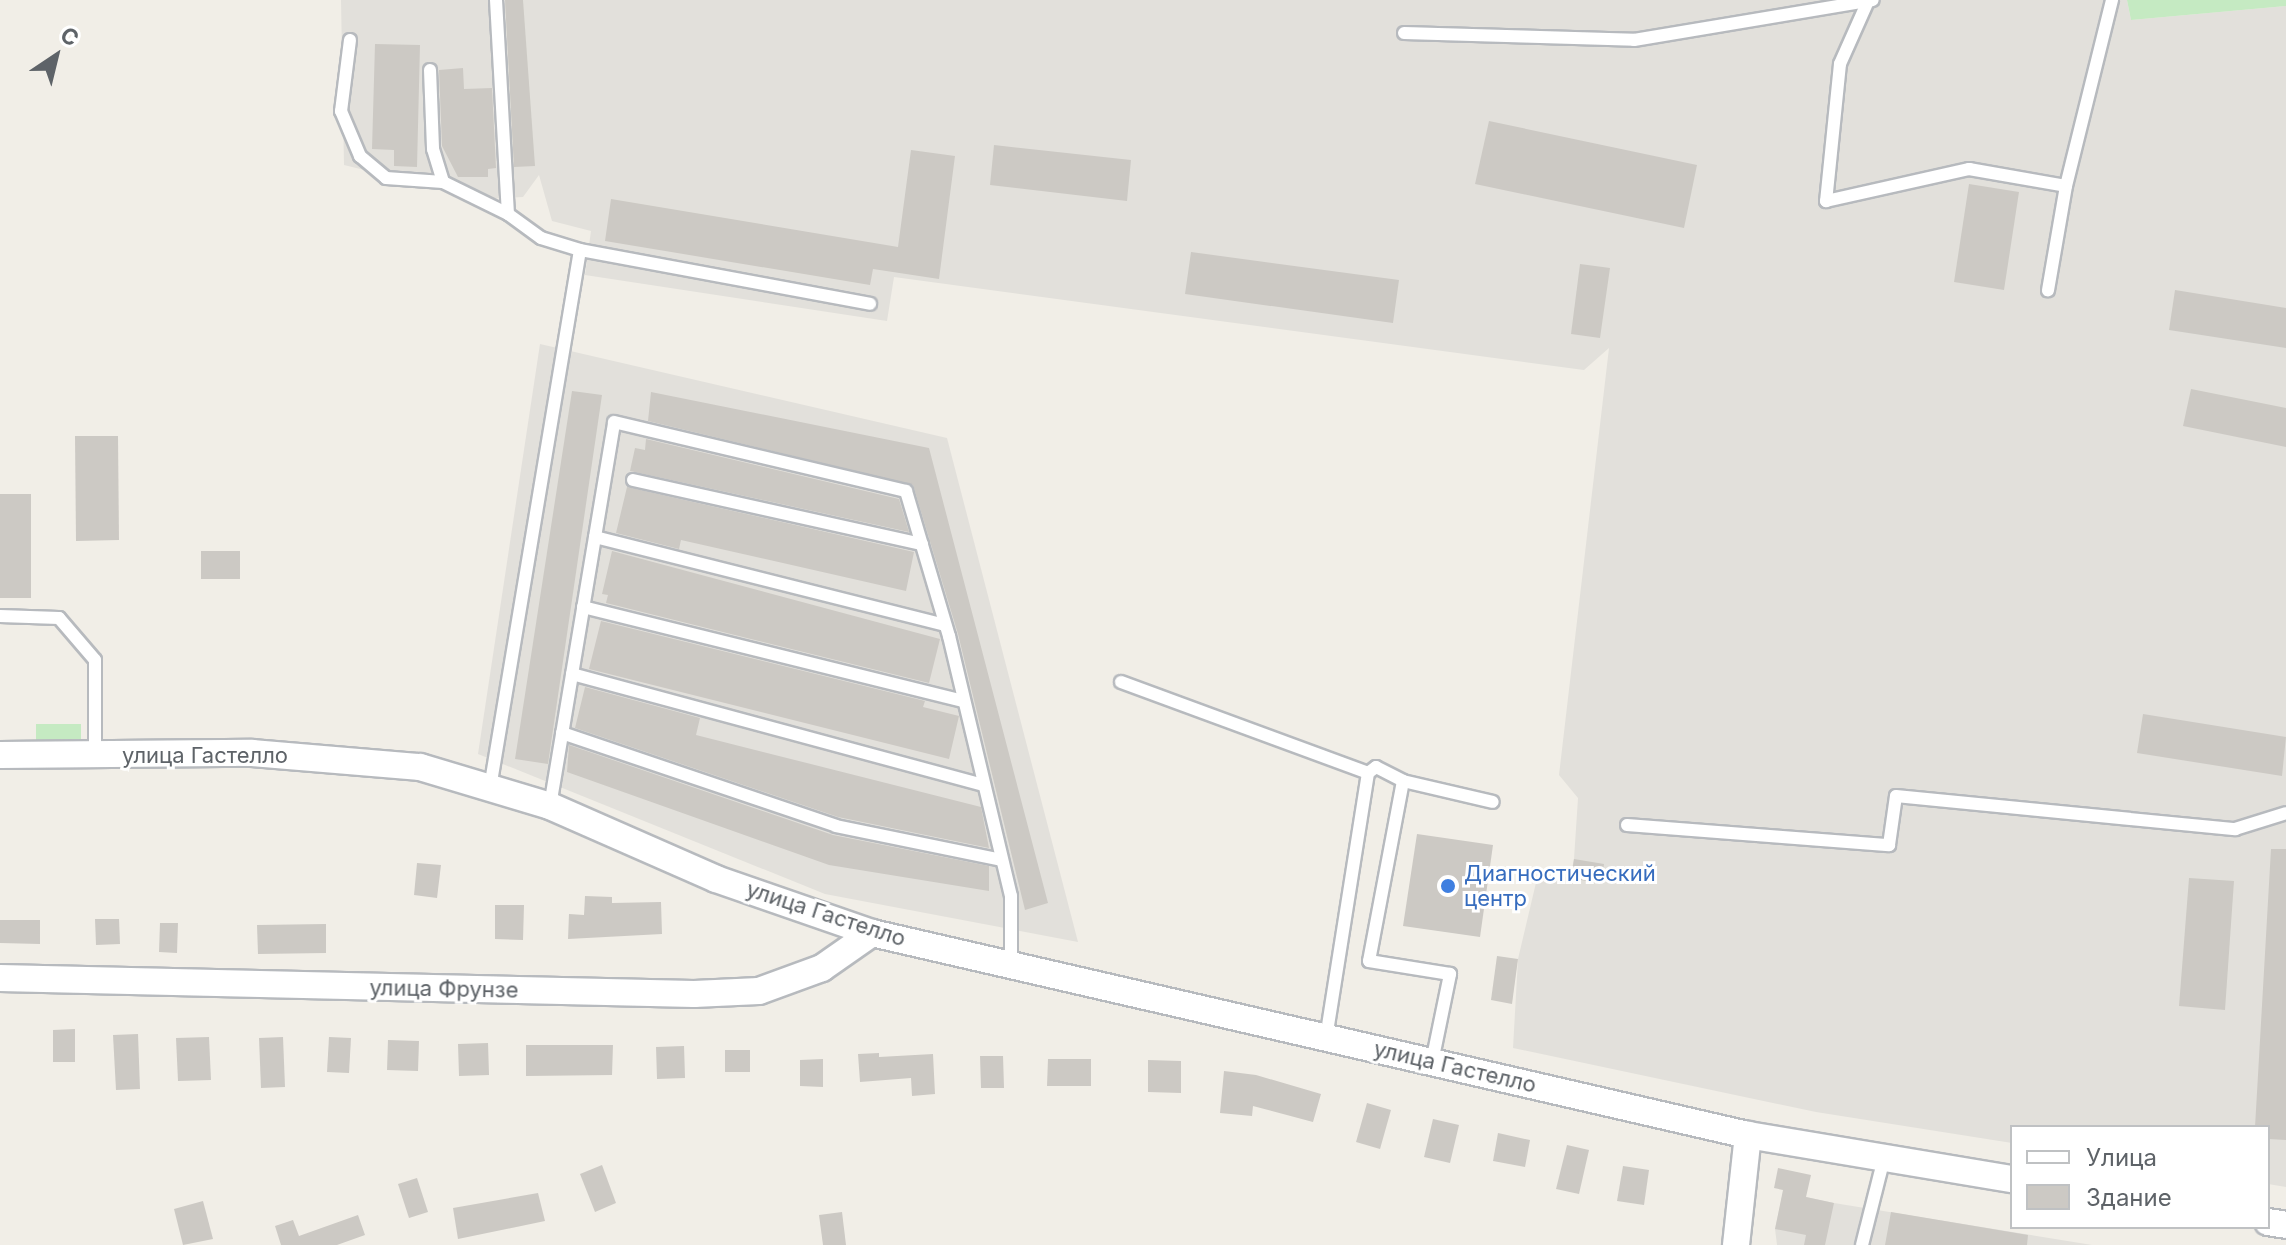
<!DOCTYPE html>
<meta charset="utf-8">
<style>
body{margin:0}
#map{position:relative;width:2286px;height:1245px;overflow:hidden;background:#f1eee7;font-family:Inter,sans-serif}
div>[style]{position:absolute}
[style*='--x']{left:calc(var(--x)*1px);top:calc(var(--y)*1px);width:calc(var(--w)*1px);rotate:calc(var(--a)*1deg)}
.industrial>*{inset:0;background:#e2e0db}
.green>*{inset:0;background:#c5eac2}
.building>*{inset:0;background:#ccc9c4}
.roads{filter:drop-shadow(2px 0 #b7babe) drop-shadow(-2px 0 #b7babe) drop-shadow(0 2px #b7babe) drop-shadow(0 -2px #b7babe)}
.service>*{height:12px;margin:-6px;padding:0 6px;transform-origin:6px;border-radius:6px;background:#fff}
.minor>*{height:26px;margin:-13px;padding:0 13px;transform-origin:13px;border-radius:13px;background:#fff}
.dots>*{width:22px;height:22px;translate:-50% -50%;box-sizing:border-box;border:4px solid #fff;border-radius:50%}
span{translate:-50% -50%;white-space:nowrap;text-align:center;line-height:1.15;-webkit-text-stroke:6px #fff;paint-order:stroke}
.street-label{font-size:22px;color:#5e6368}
.shop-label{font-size:22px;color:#366cbe}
.left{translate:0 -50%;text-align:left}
.legend{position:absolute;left:2010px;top:1125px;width:260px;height:104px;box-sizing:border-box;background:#fff;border:2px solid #bfc1c3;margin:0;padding:10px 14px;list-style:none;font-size:24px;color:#5e6368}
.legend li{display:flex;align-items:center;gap:16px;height:40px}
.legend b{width:40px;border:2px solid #bfc1c3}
.north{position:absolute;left:16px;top:16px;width:80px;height:80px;-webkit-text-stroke:6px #fff;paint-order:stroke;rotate:35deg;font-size:22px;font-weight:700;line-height:32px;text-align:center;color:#5e6368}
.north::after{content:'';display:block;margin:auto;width:28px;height:36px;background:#5e6368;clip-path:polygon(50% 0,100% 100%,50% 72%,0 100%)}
</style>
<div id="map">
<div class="industrial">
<i style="clip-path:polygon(341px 0,2127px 0,2131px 20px,2286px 6px,2286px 1187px,2268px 1184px,2268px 1127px,2012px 1127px,2012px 1143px,1816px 1112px,1513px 1048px,1518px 959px,1539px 870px,1570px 878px,1574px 859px,1578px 798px,1559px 775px,1609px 348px,1584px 370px,894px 277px,887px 321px,585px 275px,591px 231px,552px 221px,539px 175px,523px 197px,483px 199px,344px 165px)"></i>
<i style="clip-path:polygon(540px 344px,947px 438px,1078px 942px,825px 894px,478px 754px)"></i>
<i style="clip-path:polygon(1783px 1192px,1834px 1203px,2092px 1245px,1777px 1245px,1775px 1229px)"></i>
</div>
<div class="green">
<i style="clip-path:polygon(2127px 0,2286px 0,2286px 6px,2131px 20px)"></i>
<i style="clip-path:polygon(36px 724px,81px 724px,81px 744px,36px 744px)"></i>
</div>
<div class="building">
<i style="clip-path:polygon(505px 0,523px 0,535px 166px,514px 167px)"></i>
<i style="clip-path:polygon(375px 44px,420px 45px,417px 167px,394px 166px,394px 150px,372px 149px)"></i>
<i style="clip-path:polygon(463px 68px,464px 89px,492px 88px,496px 168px,488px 169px,488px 177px,458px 177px,442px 146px,439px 70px)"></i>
<i style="clip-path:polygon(1489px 121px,1697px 165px,1684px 228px,1475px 184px)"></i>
<i style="clip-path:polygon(994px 145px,1131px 160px,1127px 201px,990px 185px)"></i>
<i style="clip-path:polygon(911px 150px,955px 156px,939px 279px,873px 269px,870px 285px,605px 241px,611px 199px,898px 247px)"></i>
<i style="clip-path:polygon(1969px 184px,2019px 192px,2004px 290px,1954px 282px)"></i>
<i style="clip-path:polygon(1191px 252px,1399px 280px,1393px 323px,1185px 294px)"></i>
<i style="clip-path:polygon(1580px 264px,1610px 268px,1600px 338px,1571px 334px)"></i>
<i style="clip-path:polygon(2175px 290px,2286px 308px,2286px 348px,2169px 330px)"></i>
<i style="clip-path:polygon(2191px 389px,2286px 408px,2286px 447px,2183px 426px)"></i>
<i style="clip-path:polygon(572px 391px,602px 395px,548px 764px,515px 759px)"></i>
<i style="clip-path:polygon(651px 392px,929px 448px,1048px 903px,1025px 910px,958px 634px,913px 485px,648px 421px)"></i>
<i style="clip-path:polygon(75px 436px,118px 436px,119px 540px,76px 541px)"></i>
<i style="clip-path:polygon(646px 439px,899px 499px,909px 532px,630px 471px,635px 448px,645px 450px)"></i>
<i style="clip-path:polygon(627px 487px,914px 552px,906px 591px,681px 540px,679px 549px,616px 533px)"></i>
<i style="clip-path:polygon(0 494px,31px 494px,31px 598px,0 598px)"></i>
<i style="clip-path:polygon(201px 551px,240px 551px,240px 579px,201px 579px)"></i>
<i style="clip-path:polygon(612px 551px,940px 639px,929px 683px,606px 603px,608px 595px,602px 594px)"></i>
<i style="clip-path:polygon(601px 621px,925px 701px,923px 707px,959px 716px,949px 759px,589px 669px)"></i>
<i style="clip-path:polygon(585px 687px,700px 718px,696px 735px,981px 807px,989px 848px,838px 817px,575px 728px)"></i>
<i style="clip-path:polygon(2143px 714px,2286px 737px,2282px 776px,2137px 753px)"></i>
<i style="clip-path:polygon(569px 745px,833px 835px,989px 866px,989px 891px,829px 865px,567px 772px)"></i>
<i style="clip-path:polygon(1417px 834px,1493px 845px,1480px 937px,1403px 926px)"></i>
<i style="clip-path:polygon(2271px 849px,2286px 849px,2286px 1140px,2268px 1139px,2268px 1127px,2255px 1127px)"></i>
<i style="clip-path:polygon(1574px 859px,1604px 864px,1601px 884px,1571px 878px)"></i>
<i style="clip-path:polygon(417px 863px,441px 865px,437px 898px,414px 895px)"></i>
<i style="clip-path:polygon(2189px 878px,2234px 881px,2225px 1010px,2179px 1006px)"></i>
<i style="clip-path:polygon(585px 896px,612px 897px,612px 903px,661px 902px,662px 934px,568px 939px,569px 914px,584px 915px)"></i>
<i style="clip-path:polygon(495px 905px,524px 905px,523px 940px,495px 939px)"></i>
<i style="clip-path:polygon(95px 919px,119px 919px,120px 944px,96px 945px)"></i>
<i style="clip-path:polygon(0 920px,40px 920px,40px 944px,0 943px)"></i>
<i style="clip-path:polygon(160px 923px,178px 923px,177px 953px,159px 952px)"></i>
<i style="clip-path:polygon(326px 924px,326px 953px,258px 954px,257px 925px)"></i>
<i style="clip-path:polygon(1497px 956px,1518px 959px,1512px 1004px,1491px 1000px)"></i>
<i style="clip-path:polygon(75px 1029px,75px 1062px,53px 1062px,53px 1030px)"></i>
<i style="clip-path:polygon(138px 1034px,140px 1089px,116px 1090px,113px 1035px)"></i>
<i style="clip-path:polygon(209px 1037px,211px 1080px,178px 1081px,176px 1038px)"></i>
<i style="clip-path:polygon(283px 1037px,285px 1087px,261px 1088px,259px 1038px)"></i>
<i style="clip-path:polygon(329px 1037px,351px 1038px,349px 1073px,327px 1072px)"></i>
<i style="clip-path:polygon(388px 1040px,419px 1041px,418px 1071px,387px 1070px)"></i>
<i style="clip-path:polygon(488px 1043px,489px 1075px,459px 1076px,458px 1044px)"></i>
<i style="clip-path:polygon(526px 1045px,613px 1045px,612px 1075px,526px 1076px)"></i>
<i style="clip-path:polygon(684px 1046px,685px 1078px,657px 1079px,656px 1047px)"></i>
<i style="clip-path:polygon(725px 1050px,750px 1050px,750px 1072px,725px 1072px)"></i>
<i style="clip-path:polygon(879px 1053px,879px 1057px,933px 1054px,935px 1094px,912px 1096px,911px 1078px,860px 1082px,858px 1054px)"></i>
<i style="clip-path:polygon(980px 1056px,1003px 1056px,1004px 1088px,981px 1088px)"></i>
<i style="clip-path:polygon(823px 1059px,823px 1087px,800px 1086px,800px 1060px)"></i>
<i style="clip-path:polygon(1048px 1059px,1091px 1059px,1091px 1086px,1047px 1086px)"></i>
<i style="clip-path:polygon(1148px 1060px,1181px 1061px,1181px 1093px,1148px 1092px)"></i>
<i style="clip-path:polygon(1224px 1071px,1256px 1075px,1321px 1094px,1313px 1122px,1253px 1106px,1252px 1116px,1220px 1113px)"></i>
<i style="clip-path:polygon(1367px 1103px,1391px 1110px,1380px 1149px,1356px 1142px)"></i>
<i style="clip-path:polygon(1433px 1119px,1459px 1125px,1450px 1163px,1424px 1157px)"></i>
<i style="clip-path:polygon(1498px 1133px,1530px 1140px,1525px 1167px,1493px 1161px)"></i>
<i style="clip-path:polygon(1567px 1145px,1589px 1150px,1579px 1194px,1556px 1189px)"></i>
<i style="clip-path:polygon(602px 1165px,616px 1203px,595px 1212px,580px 1174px)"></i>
<i style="clip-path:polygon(1623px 1166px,1649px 1170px,1644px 1205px,1617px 1201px)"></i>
<i style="clip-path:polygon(1778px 1168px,1811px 1175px,1806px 1197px,1834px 1203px,1825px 1245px,1804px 1245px,1806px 1235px,1775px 1229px,1783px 1190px,1774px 1188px)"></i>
<i style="clip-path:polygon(417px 1178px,428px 1212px,409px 1218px,398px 1184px)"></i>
<i style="clip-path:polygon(538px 1193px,545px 1221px,458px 1239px,453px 1208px)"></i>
<i style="clip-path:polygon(203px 1201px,213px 1239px,183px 1245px,174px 1209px)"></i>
<i style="clip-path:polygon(842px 1212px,846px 1245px,823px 1245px,819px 1215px)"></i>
<i style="clip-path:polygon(1891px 1212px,2028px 1235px,2027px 1245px,1885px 1245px)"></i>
<i style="clip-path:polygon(358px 1215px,365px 1235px,337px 1245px,281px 1245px,275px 1226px,293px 1220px,299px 1236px)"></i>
</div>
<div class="roads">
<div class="service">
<i style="--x:496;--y:0;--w:214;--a:86.8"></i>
<i style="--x:508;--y:214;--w:41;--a:36"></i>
<i style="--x:541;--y:238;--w:41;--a:17.1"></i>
<i style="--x:1868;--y:1;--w:69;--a:114"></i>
<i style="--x:1840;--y:64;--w:138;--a:95.8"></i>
<i style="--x:1826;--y:201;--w:147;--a:-12.6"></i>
<i style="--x:1969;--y:169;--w:98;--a:9.9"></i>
<i style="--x:2066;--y:186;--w:106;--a:99.8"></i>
<i style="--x:1404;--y:33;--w:230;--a:1.7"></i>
<i style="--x:1634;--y:40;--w:242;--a:-9.5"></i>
<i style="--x:350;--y:40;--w:72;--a:97.2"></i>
<i style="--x:341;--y:111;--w:49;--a:67.1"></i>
<i style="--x:360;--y:156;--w:34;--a:40"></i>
<i style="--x:386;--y:178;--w:57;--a:4"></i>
<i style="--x:430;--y:70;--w:79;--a:87.8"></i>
<i style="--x:433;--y:149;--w:34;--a:73"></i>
<i style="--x:443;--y:182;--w:72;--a:26.2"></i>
<i style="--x:2066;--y:186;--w:192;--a:-76.1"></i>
<i style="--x:633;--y:480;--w:296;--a:12.5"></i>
<i style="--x:595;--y:537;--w:361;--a:14.1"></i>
<i style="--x:583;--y:607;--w:391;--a:13.9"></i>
<i style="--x:0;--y:616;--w:59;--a:1.9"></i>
<i style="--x:59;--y:618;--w:55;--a:49.4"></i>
<i style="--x:95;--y:660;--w:96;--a:90"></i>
<i style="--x:572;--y:674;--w:427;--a:15.1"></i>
<i style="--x:1121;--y:682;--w:263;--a:20.2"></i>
<i style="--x:1368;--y:773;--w:267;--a:99"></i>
<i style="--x:562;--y:733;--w:289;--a:18.7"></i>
<i style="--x:836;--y:826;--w:169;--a:11.6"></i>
<i style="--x:1368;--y:773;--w:10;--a:-37"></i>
<i style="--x:1376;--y:767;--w:30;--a:27"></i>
<i style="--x:490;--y:788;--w:545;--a:-80.5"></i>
<i style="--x:580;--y:250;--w:295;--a:10.5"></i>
<i style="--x:550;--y:806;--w:389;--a:-80.5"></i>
<i style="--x:614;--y:422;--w:300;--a:13.3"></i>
<i style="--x:906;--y:491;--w:151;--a:73.5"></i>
<i style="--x:949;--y:636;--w:267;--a:76.6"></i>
<i style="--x:1011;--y:896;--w:66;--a:90"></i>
<i style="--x:1627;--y:825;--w:263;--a:4.4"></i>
<i style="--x:1889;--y:845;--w:49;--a:-81.9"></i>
<i style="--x:1896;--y:796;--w:341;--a:5.6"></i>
<i style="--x:2235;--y:829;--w:53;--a:-17.4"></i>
<i style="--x:1432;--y:1062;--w:90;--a:-78.4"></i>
<i style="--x:1450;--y:974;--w:82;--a:-170.9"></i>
<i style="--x:1369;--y:961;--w:183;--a:-79.3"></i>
<i style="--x:1403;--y:781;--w:92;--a:13.1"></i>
<i style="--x:1862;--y:1245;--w:90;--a:-75.8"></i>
</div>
<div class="minor">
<i style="--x:0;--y:755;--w:252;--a:-0.5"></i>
<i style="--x:252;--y:753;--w:169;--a:4.8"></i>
<i style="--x:420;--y:767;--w:136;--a:16.7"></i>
<i style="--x:550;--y:806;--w:181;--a:23.7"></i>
<i style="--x:716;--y:879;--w:165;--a:19.1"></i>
<i style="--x:872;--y:933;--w:899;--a:12.99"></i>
<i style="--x:1748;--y:1135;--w:268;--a:9.5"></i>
<i style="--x:0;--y:978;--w:694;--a:1.32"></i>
<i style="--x:694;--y:994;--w:65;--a:-2.6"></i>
<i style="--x:759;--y:991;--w:67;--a:-20.1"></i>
<i style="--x:822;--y:968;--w:61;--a:-35"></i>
<i style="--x:2268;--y:1222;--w:18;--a:9"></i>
<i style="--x:1736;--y:1245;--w:111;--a:-83.8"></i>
</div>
</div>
<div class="dots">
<i style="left:1448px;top:886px;background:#3f7fe0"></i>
</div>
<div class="street-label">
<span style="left:205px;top:756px">улица Гастелло</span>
<span style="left:826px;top:914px;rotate:18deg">улица Гастелло</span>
<span style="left:444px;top:989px;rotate:1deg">улица Фрунзе</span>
<span style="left:1455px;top:1067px;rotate:13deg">улица Гастелло</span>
</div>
<div class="shop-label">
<span class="left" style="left:1464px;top:886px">Диагностический<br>центр</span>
</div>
<ul class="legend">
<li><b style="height:10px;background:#fff"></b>Улица</li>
<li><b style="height:22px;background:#ccc9c4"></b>Здание</li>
</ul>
<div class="north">С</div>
</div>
